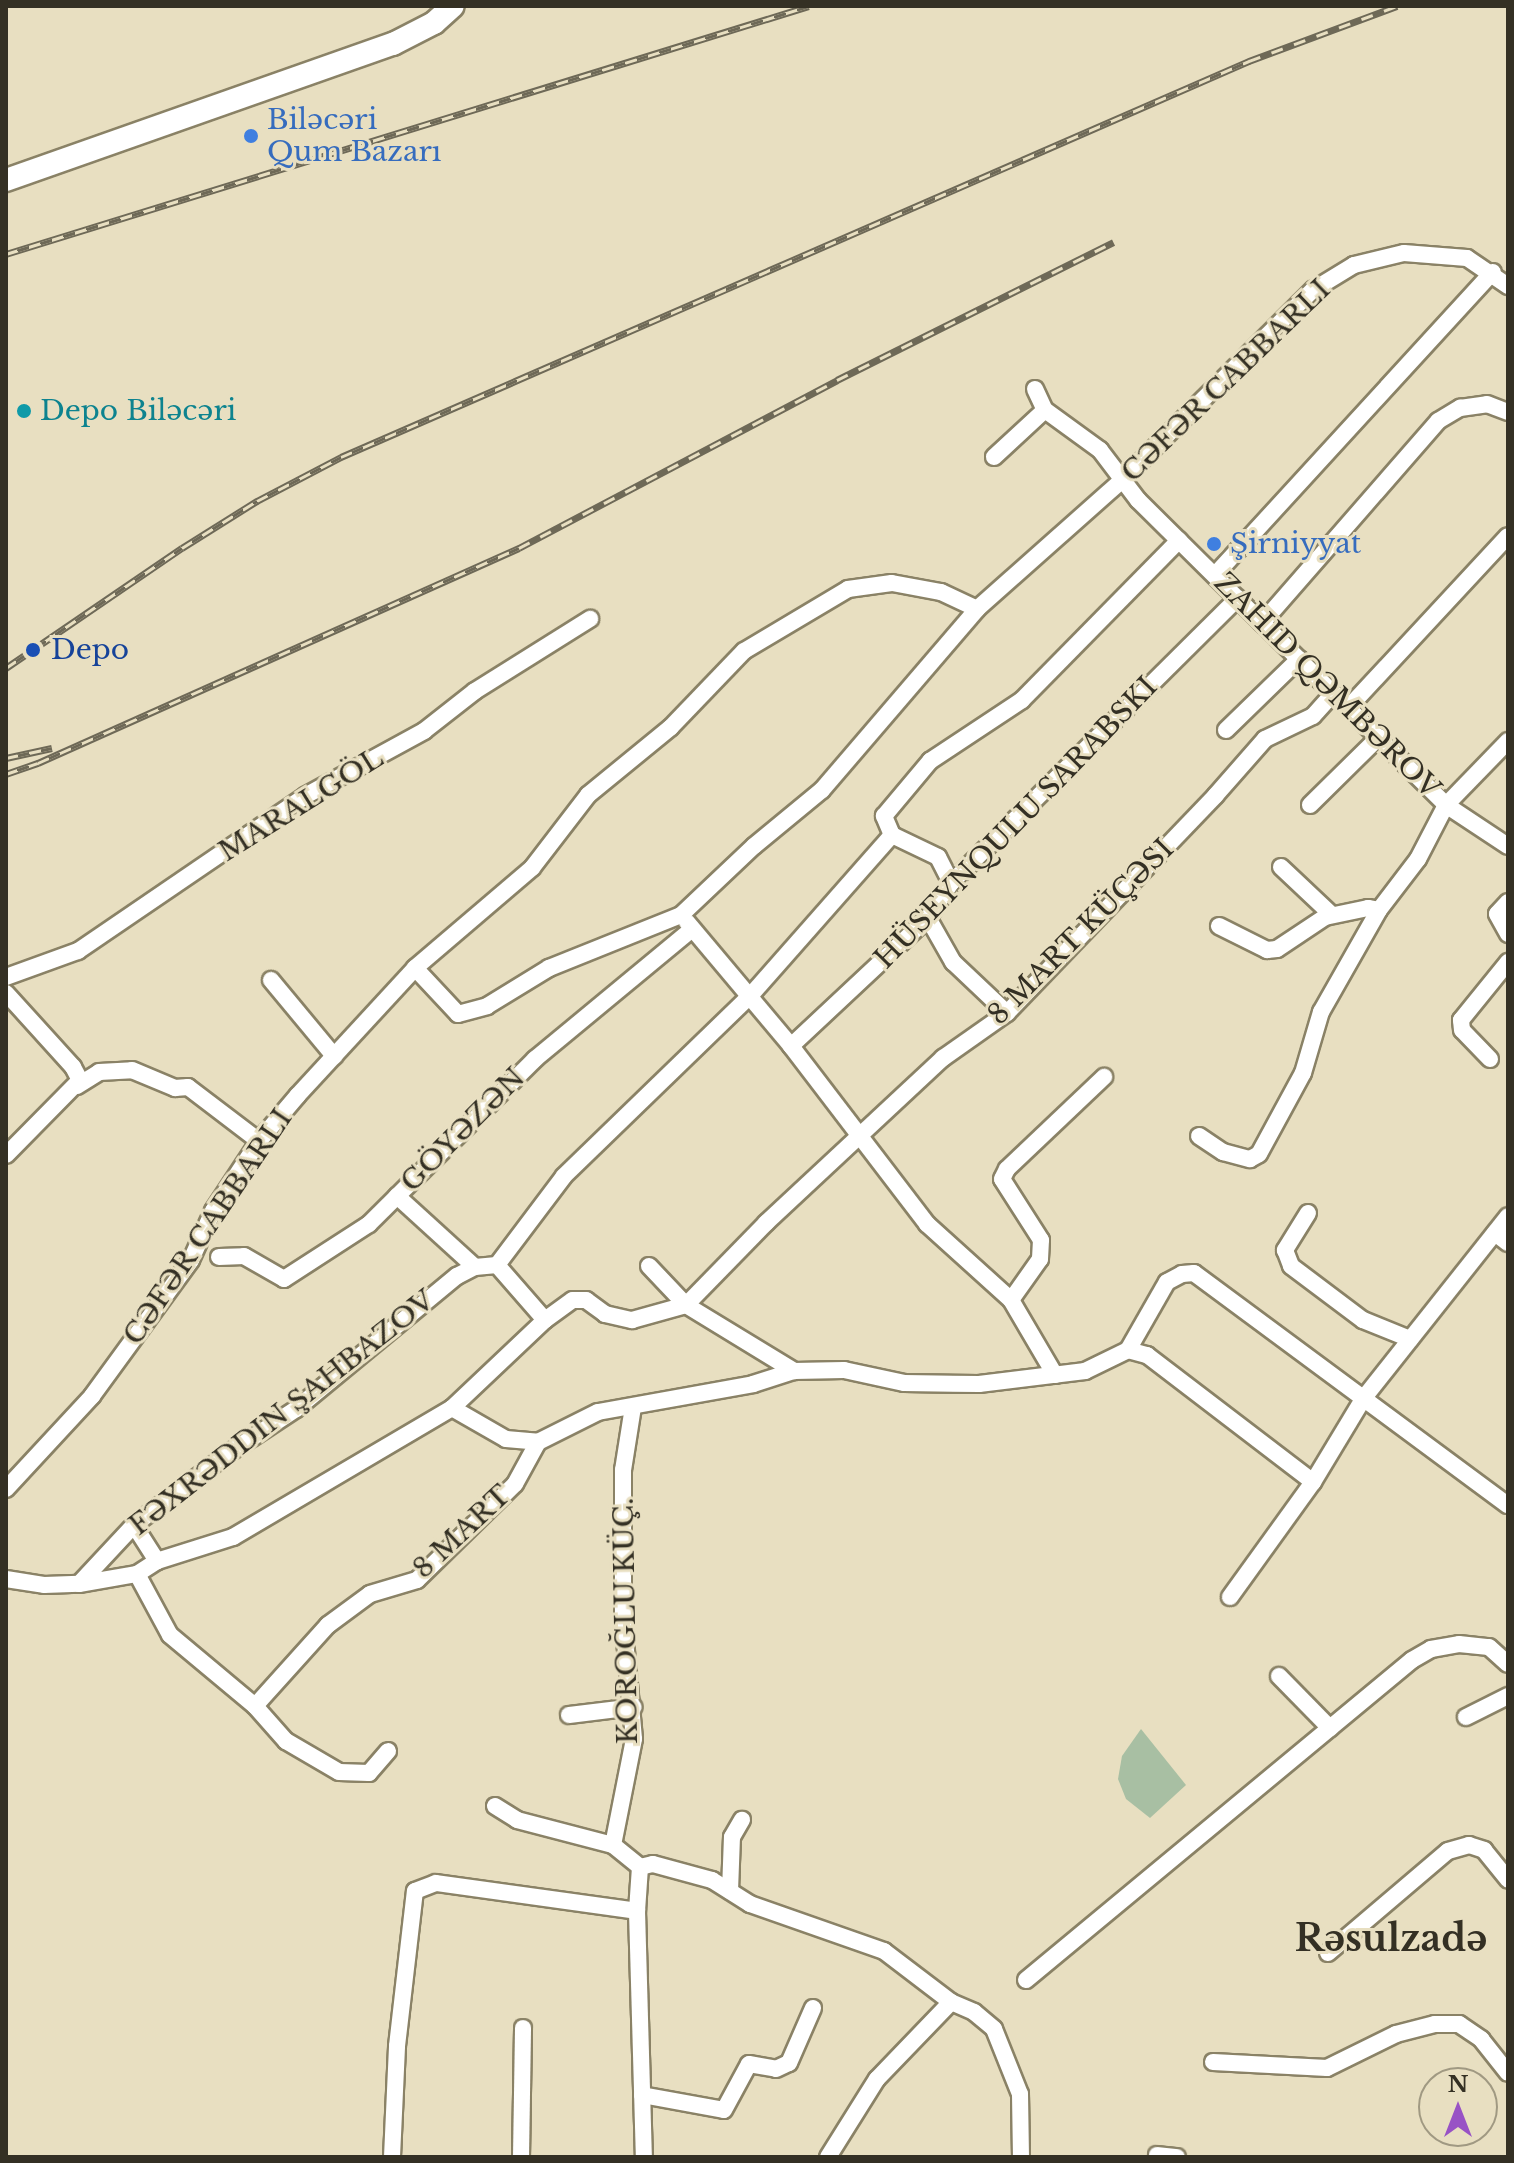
<!DOCTYPE html>
<meta charset="utf-8">
<style>
body{margin:0}
#map{position:relative;width:1514px;height:2163px;overflow:hidden;background:#e8dfc1;font-family:"Libre Baskerville",serif}
div>[style]{position:absolute}
[style*='--x']{left:calc(var(--x)*1px);top:calc(var(--y)*1px);width:calc(var(--w)*1px);rotate:calc(var(--a)*1deg)}
.green>*{inset:0;background:#a8bfa3}
.roads{filter:drop-shadow(2px 0 #8a8266) drop-shadow(-2px 0 #8a8266) drop-shadow(0 2px #8a8266) drop-shadow(0 -2px #8a8266)}
.street>*{height:16px;margin:-8px;padding:0 8px;transform-origin:8px;border-radius:8px;background:#fff}
.secondary>*{height:22px;margin:-11px;padding:0 11px;transform-origin:11px;border-radius:11px;background:#fff}
.rail>*{height:7px;margin-top:-3.5px;transform-origin:0;background:repeating-linear-gradient(90deg,#e8dfc1 0 12px,#6e6957 0 24px);box-sizing:border-box;border-block:2px solid #6e6957}
.dots>*{width:22px;height:22px;translate:-50% -50%;box-sizing:border-box;border:4px solid #e8dfc1;border-radius:50%}
span{translate:-50% -50%;white-space:nowrap;text-align:center;line-height:1.15;-webkit-text-stroke:6px #e8dfc1;paint-order:stroke}
.shop-label{font-size:28px;color:#366cbe}
.left{translate:0 -50%;text-align:left}
.street-label{font-size:28px;color:#343024}
.culture-label{font-size:28px;color:#0d838f}
.transit-label{font-size:28px;color:#164399}
.district-label{font-size:36px;color:#343024;font-weight:700}
.frame{position:absolute;inset:0;border:8px solid #343024;pointer-events:none}
.north{position:absolute;left:1418px;top:2067px;width:80px;height:80px;box-sizing:border-box;background:#e8dfc1;border:2px solid #a09982;border-radius:50%;rotate:0deg;font-size:22px;font-weight:700;line-height:32px;text-align:center;color:#343024}
.north::after{content:'';display:block;margin:auto;width:28px;height:36px;background:#9852c5;clip-path:polygon(50% 0,100% 100%,50% 72%,0 100%)}
</style>
<div id="map">
<div class="green">
<i style="clip-path:polygon(1141px 1729px,1186px 1785px,1150px 1818px,1126px 1799px,1118px 1779px,1122px 1756px)"></i>
</div>
<div class="roads">
<div class="street">
<i style="--x:1035;--y:389;--w:23;--a:65"></i>
<i style="--x:1045;--y:410;--w:68;--a:36"></i>
<i style="--x:1100;--y:450;--w:63;--a:52.8"></i>
<i style="--x:1138;--y:500;--w:433;--a:44.7"></i>
<i style="--x:1446;--y:805;--w:74;--a:33.5"></i>
<i style="--x:994;--y:457;--w:69;--a:-42.7"></i>
<i style="--x:1215;--y:575;--w:411;--a:-47.5"></i>
<i style="--x:1262;--y:623;--w:268;--a:-48.9"></i>
<i style="--x:1438;--y:421;--w:26;--a:-31"></i>
<i style="--x:1460;--y:408;--w:27;--a:-8"></i>
<i style="--x:1487;--y:404;--w:22;--a:21"></i>
<i style="--x:1349;--y:707;--w:233;--a:-47.1"></i>
<i style="--x:1226;--y:730;--w:102;--a:-44.2"></i>
<i style="--x:1310;--y:805;--w:97;--a:-44.6"></i>
<i style="--x:892;--y:835;--w:21;--a:-113"></i>
<i style="--x:884;--y:816;--w:72;--a:-50.1"></i>
<i style="--x:930;--y:761;--w:110;--a:-33.5"></i>
<i style="--x:1022;--y:700;--w:224;--a:-45.5"></i>
<i style="--x:892;--y:835;--w:51;--a:25.6"></i>
<i style="--x:938;--y:857;--w:29;--a:63"></i>
<i style="--x:1281;--y:867;--w:70;--a:43.3"></i>
<i style="--x:1508;--y:902;--w:16;--a:133"></i>
<i style="--x:1497;--y:914;--w:23;--a:61"></i>
<i style="--x:928;--y:918;--w:51;--a:60.4"></i>
<i style="--x:953;--y:962;--w:74;--a:43.4"></i>
<i style="--x:687;--y:922;--w:162;--a:50"></i>
<i style="--x:791;--y:1046;--w:224;--a:52.6"></i>
<i style="--x:927;--y:1224;--w:113;--a:42.1"></i>
<i style="--x:1011;--y:1300;--w:87;--a:59.6"></i>
<i style="--x:1219;--y:926;--w:54;--a:26.6"></i>
<i style="--x:1267;--y:950;--w:10;--a:-6"></i>
<i style="--x:1277;--y:949;--w:58;--a:-33.7"></i>
<i style="--x:1325;--y:917;--w:44;--a:-11.8"></i>
<i style="--x:1368;--y:908;--w:11;--a:10"></i>
<i style="--x:415;--y:968;--w:63;--a:46.9"></i>
<i style="--x:458;--y:1014;--w:30;--a:-15"></i>
<i style="--x:487;--y:1006;--w:73;--a:-31.5"></i>
<i style="--x:549;--y:968;--w:142;--a:-21.9"></i>
<i style="--x:681;--y:915;--w:100;--a:-43.4"></i>
<i style="--x:754;--y:846;--w:88;--a:-39.5"></i>
<i style="--x:822;--y:790;--w:238;--a:-49.4"></i>
<i style="--x:977;--y:609;--w:193;--a:-41.6"></i>
<i style="--x:1121;--y:481;--w:271;--a:-44.9"></i>
<i style="--x:1313;--y:290;--w:48;--a:-31.4"></i>
<i style="--x:1354;--y:265;--w:51;--a:-13.5"></i>
<i style="--x:1404;--y:253;--w:63;--a:4.5"></i>
<i style="--x:1467;--y:258;--w:50;--a:34.3"></i>
<i style="--x:6;--y:977;--w:77;--a:-19.9"></i>
<i style="--x:78;--y:951;--w:275;--a:-34.3"></i>
<i style="--x:305;--y:796;--w:136;--a:-28.6"></i>
<i style="--x:424;--y:731;--w:65;--a:-38.1"></i>
<i style="--x:475;--y:691;--w:136;--a:-32.1"></i>
<i style="--x:271;--y:980;--w:99;--a:50.3"></i>
<i style="--x:6;--y:993;--w:100;--a:47.8"></i>
<i style="--x:73;--y:1067;--w:15;--a:62"></i>
<i style="--x:80;--y:1080;--w:105;--a:134.6"></i>
<i style="--x:791;--y:1046;--w:187;--a:-43.1"></i>
<i style="--x:928;--y:918;--w:42;--a:-56.7"></i>
<i style="--x:951;--y:883;--w:404;--a:-44.8"></i>
<i style="--x:1490;--y:1059;--w:40;--a:-134"></i>
<i style="--x:1462;--y:1030;--w:10;--a:-96"></i>
<i style="--x:1461;--y:1020;--w:75;--a:-51"></i>
<i style="--x:77;--y:1086;--w:26;--a:-32"></i>
<i style="--x:99;--y:1072;--w:33;--a:-3"></i>
<i style="--x:132;--y:1070;--w:47;--a:22.7"></i>
<i style="--x:175;--y:1088;--w:13;--a:-4"></i>
<i style="--x:188;--y:1087;--w:89;--a:37.3"></i>
<i style="--x:1199;--y:1136;--w:29;--a:34"></i>
<i style="--x:1223;--y:1152;--w:28;--a:15"></i>
<i style="--x:1250;--y:1159;--w:10;--a:-29"></i>
<i style="--x:1259;--y:1154;--w:92;--a:-61.5"></i>
<i style="--x:1303;--y:1073;--w:64;--a:-73.6"></i>
<i style="--x:1321;--y:1012;--w:117;--a:-60.4"></i>
<i style="--x:1379;--y:910;--w:64;--a:-52.6"></i>
<i style="--x:1418;--y:859;--w:61;--a:-62.6"></i>
<i style="--x:1446;--y:805;--w:89;--a:-45.9"></i>
<i style="--x:397;--y:1196;--w:105;--a:42.3"></i>
<i style="--x:1308;--y:1213;--w:44;--a:121.9"></i>
<i style="--x:1285;--y:1250;--w:17;--a:69"></i>
<i style="--x:1291;--y:1266;--w:90;--a:36.9"></i>
<i style="--x:1363;--y:1320;--w:51;--a:22"></i>
<i style="--x:1495;--y:1233;--w:16;--a:38"></i>
<i style="--x:219;--y:1257;--w:25;--a:-2"></i>
<i style="--x:244;--y:1256;--w:46;--a:29.9"></i>
<i style="--x:284;--y:1279;--w:101;--a:-32.9"></i>
<i style="--x:369;--y:1224;--w:234;--a:-44.8"></i>
<i style="--x:535;--y:1059;--w:204;--a:-39.6"></i>
<i style="--x:649;--y:1266;--w:54;--a:46.5"></i>
<i style="--x:686;--y:1305;--w:127;--a:31.4"></i>
<i style="--x:1011;--y:1300;--w:50;--a:-54.7"></i>
<i style="--x:1040;--y:1259;--w:19;--a:-87"></i>
<i style="--x:1041;--y:1240;--w:72;--a:-122.6"></i>
<i style="--x:1002;--y:1179;--w:11;--a:-63"></i>
<i style="--x:1007;--y:1169;--w:134;--a:-43.5"></i>
<i style="--x:545;--y:1320;--w:34;--a:-36"></i>
<i style="--x:573;--y:1300;--w:13;--a:0"></i>
<i style="--x:586;--y:1300;--w:24;--a:36"></i>
<i style="--x:605;--y:1314;--w:28;--a:13"></i>
<i style="--x:632;--y:1320;--w:56;--a:-15.5"></i>
<i style="--x:686;--y:1305;--w:115;--a:-45.7"></i>
<i style="--x:766;--y:1223;--w:242;--a:-43"></i>
<i style="--x:943;--y:1058;--w:78;--a:-35.1"></i>
<i style="--x:1007;--y:1013;--w:301;--a:-46.2"></i>
<i style="--x:1215;--y:796;--w:76;--a:-48.7"></i>
<i style="--x:1265;--y:739;--w:53;--a:-25.6"></i>
<i style="--x:1313;--y:716;--w:31;--a:-48"></i>
<i style="--x:1128;--y:1350;--w:78;--a:-60.2"></i>
<i style="--x:1167;--y:1282;--w:17;--a:-28"></i>
<i style="--x:1182;--y:1274;--w:12;--a:-5"></i>
<i style="--x:1194;--y:1273;--w:390;--a:36.5"></i>
<i style="--x:633;--y:1407;--w:64;--a:99"></i>
<i style="--x:623;--y:1470;--w:148;--a:90"></i>
<i style="--x:623;--y:1618;--w:121;--a:84.8"></i>
<i style="--x:634;--y:1739;--w:108;--a:101.2"></i>
<i style="--x:613;--y:1845;--w:35;--a:39"></i>
<i style="--x:640;--y:1867;--w:13;--a:-13"></i>
<i style="--x:653;--y:1864;--w:61;--a:15.2"></i>
<i style="--x:712;--y:1880;--w:45;--a:32.3"></i>
<i style="--x:750;--y:1904;--w:142;--a:19.3"></i>
<i style="--x:884;--y:1951;--w:84;--a:37.3"></i>
<i style="--x:951;--y:2002;--w:25;--a:23"></i>
<i style="--x:974;--y:2012;--w:26;--a:40"></i>
<i style="--x:994;--y:2029;--w:70;--a:68.2"></i>
<i style="--x:1020;--y:2094;--w:63;--a:89.1"></i>
<i style="--x:452;--y:1408;--w:62;--a:29.9"></i>
<i style="--x:506;--y:1439;--w:32;--a:5"></i>
<i style="--x:538;--y:1442;--w:67;--a:-26.6"></i>
<i style="--x:598;--y:1412;--w:158;--a:-10.2"></i>
<i style="--x:753;--y:1384;--w:43;--a:-17.6"></i>
<i style="--x:794;--y:1371;--w:50;--a:-1.1"></i>
<i style="--x:844;--y:1370;--w:61;--a:12.2"></i>
<i style="--x:904;--y:1383;--w:75;--a:0.8"></i>
<i style="--x:979;--y:1384;--w:107;--a:-7"></i>
<i style="--x:1085;--y:1371;--w:48;--a:-26"></i>
<i style="--x:1128;--y:1350;--w:20;--a:15"></i>
<i style="--x:1147;--y:1355;--w:209;--a:37.4"></i>
<i style="--x:6;--y:1489;--w:127;--a:-47.2"></i>
<i style="--x:92;--y:1396;--w:168;--a:-53.9"></i>
<i style="--x:191;--y:1260;--w:54;--a:-65.8"></i>
<i style="--x:213;--y:1211;--w:84;--a:-56.7"></i>
<i style="--x:259;--y:1141;--w:60;--a:-49.7"></i>
<i style="--x:298;--y:1095;--w:173;--a:-47.3"></i>
<i style="--x:415;--y:968;--w:154;--a:-40.5"></i>
<i style="--x:532;--y:868;--w:92;--a:-52.5"></i>
<i style="--x:588;--y:795;--w:107;--a:-39.3"></i>
<i style="--x:671;--y:727;--w:105;--a:-46.2"></i>
<i style="--x:744;--y:651;--w:121;--a:-30.8"></i>
<i style="--x:848;--y:589;--w:44;--a:-7.8"></i>
<i style="--x:892;--y:583;--w:50;--a:10.4"></i>
<i style="--x:941;--y:592;--w:40;--a:25"></i>
<i style="--x:134;--y:1525;--w:43;--a:57.4"></i>
<i style="--x:137;--y:1574;--w:69;--a:61.6"></i>
<i style="--x:170;--y:1635;--w:111;--a:39.9"></i>
<i style="--x:255;--y:1706;--w:109;--a:-48"></i>
<i style="--x:328;--y:1625;--w:52;--a:-36.4"></i>
<i style="--x:370;--y:1594;--w:49;--a:-16.6"></i>
<i style="--x:417;--y:1580;--w:137;--a:-44.4"></i>
<i style="--x:515;--y:1484;--w:48;--a:-61.3"></i>
<i style="--x:6;--y:1579;--w:38;--a:9"></i>
<i style="--x:44;--y:1585;--w:35;--a:-2"></i>
<i style="--x:79;--y:1584;--w:59;--a:-9.8"></i>
<i style="--x:137;--y:1574;--w:24;--a:-33"></i>
<i style="--x:157;--y:1561;--w:80;--a:-17.5"></i>
<i style="--x:233;--y:1537;--w:254;--a:-30.5"></i>
<i style="--x:452;--y:1408;--w:128;--a:-43.4"></i>
<i style="--x:545;--y:1320;--w:73;--a:-131.1"></i>
<i style="--x:497;--y:1265;--w:111;--a:-53"></i>
<i style="--x:564;--y:1176;--w:259;--a:-44.1"></i>
<i style="--x:750;--y:996;--w:215;--a:-48.6"></i>
<i style="--x:79;--y:1584;--w:81;--a:-47"></i>
<i style="--x:134;--y:1525;--w:119;--a:-37.2"></i>
<i style="--x:229;--y:1453;--w:80;--a:-33.3"></i>
<i style="--x:296;--y:1409;--w:209;--a:-39.6"></i>
<i style="--x:457;--y:1276;--w:20;--a:-27"></i>
<i style="--x:475;--y:1267;--w:22;--a:-5"></i>
<i style="--x:1230;--y:1597;--w:142;--a:-54.2"></i>
<i style="--x:1313;--y:1482;--w:97;--a:-58.9"></i>
<i style="--x:1363;--y:1399;--w:233;--a:-51.6"></i>
<i style="--x:1279;--y:1676;--w:73;--a:45.6"></i>
<i style="--x:255;--y:1706;--w:47;--a:48.5"></i>
<i style="--x:286;--y:1741;--w:61;--a:30.3"></i>
<i style="--x:339;--y:1772;--w:30;--a:2"></i>
<i style="--x:369;--y:1773;--w:29;--a:-49"></i>
<i style="--x:569;--y:1715;--w:65;--a:-7"></i>
<i style="--x:1466;--y:1717;--w:47;--a:-26.6"></i>
<i style="--x:495;--y:1806;--w:26;--a:32"></i>
<i style="--x:517;--y:1820;--w:99;--a:14.6"></i>
<i style="--x:640;--y:1867;--w:44;--a:93.9"></i>
<i style="--x:637;--y:1911;--w:246;--a:88.4"></i>
<i style="--x:730;--y:1891;--w:54;--a:-87.9"></i>
<i style="--x:732;--y:1837;--w:20;--a:-60"></i>
<i style="--x:1328;--y:1953;--w:157;--a:-40.4"></i>
<i style="--x:1448;--y:1851;--w:22;--a:-16"></i>
<i style="--x:1469;--y:1845;--w:16;--a:18"></i>
<i style="--x:1484;--y:1850;--w:38;--a:51"></i>
<i style="--x:1026;--y:1980;--w:501;--a:-39.66"></i>
<i style="--x:1412;--y:1660;--w:22;--a:-30"></i>
<i style="--x:1431;--y:1649;--w:28;--a:-10"></i>
<i style="--x:1459;--y:1644;--w:30;--a:6"></i>
<i style="--x:1489;--y:1647;--w:25;--a:42"></i>
<i style="--x:1213;--y:2062;--w:114;--a:3"></i>
<i style="--x:1327;--y:2068;--w:77;--a:-26.2"></i>
<i style="--x:1396;--y:2034;--w:40;--a:-14.4"></i>
<i style="--x:1435;--y:2024;--w:24;--a:0"></i>
<i style="--x:1459;--y:2024;--w:27;--a:34"></i>
<i style="--x:1481;--y:2039;--w:43;--a:51.5"></i>
<i style="--x:642;--y:2095;--w:83;--a:10.4"></i>
<i style="--x:724;--y:2110;--w:52;--a:-61.5"></i>
<i style="--x:749;--y:2064;--w:27;--a:10"></i>
<i style="--x:776;--y:2069;--w:14;--a:-25"></i>
<i style="--x:789;--y:2063;--w:60;--a:-66.4"></i>
<i style="--x:1157;--y:2155;--w:20;--a:6"></i>
<i style="--x:392;--y:2157;--w:111;--a:-87.4"></i>
<i style="--x:397;--y:2046;--w:156;--a:-83.4"></i>
<i style="--x:415;--y:1891;--w:22;--a:-21"></i>
<i style="--x:436;--y:1883;--w:203;--a:7.9"></i>
<i style="--x:521;--y:2157;--w:129;--a:-89.1"></i>
<i style="--x:828;--y:2157;--w:92;--a:-57.9"></i>
<i style="--x:877;--y:2079;--w:107;--a:-46.1"></i>
</div>
<div class="secondary">
<i style="--x:6;--y:180;--w:410;--a:-19.4"></i>
<i style="--x:393;--y:44;--w:46;--a:-27.1"></i>
<i style="--x:434;--y:23;--w:25;--a:-42"></i>
</div>
</div>
<div class="rail">
<i style="--x:6;--y:254;--w:840;--a:-17.16"></i>
<i style="--x:6;--y:668;--w:213;--a:-34.3"></i>
<i style="--x:182;--y:548;--w:89;--a:-32.1"></i>
<i style="--x:257;--y:501;--w:95;--a:-27.6"></i>
<i style="--x:341;--y:457;--w:991;--a:-23.56"></i>
<i style="--x:1249;--y:61;--w:158;--a:-20.4"></i>
<i style="--x:6;--y:758;--w:47;--a:-12.3"></i>
<i style="--x:6;--y:774;--w:34;--a:-19"></i>
<i style="--x:38;--y:763;--w:527;--a:-24.08"></i>
<i style="--x:519;--y:548;--w:360;--a:-27.8"></i>
<i style="--x:837;--y:380;--w:309;--a:-26.5"></i>
</div>
<div class="dots">
<i style="left:251px;top:136px;background:#3f7fe0"></i>
<i style="left:24px;top:411px;background:#0f9aa8"></i>
<i style="left:1214px;top:544px;background:#3f7fe0"></i>
<i style="left:33px;top:650px;background:#1a4fb4"></i>
</div>
<div class="shop-label">
<span class="left" style="left:267px;top:136px">Biləcəri<br>Qum Bazarı</span>
<span class="left" style="left:1230px;top:544px">Şirniyyat</span>
</div>
<div class="street-label">
<span style="left:1226px;top:381px;rotate:-44deg">CƏFƏR CABBARLI</span>
<span style="left:1327px;top:686px;rotate:45deg">ZAHID QƏMBƏROV</span>
<span style="left:301px;top:805px;rotate:-32deg">MARALGÖL</span>
<span style="left:1016px;top:823px;rotate:-46deg">HÜSEYNQULU SARABSKI</span>
<span style="left:1081px;top:932px;rotate:-45deg">8 MART KÜÇƏSI</span>
<span style="left:463px;top:1130px;rotate:-45deg">GÖYƏZƏN</span>
<span style="left:208px;top:1227px;rotate:-56deg">CƏFƏR CABBARLI</span>
<span style="left:282px;top:1413px;rotate:-38deg">FƏXRƏDDIN ŞAHBAZOV</span>
<span style="left:462px;top:1532px;rotate:-43deg">8 MART</span>
<span style="left:626px;top:1621px;rotate:-91deg">KOROĞLU KÜÇ.</span>
</div>
<div class="culture-label">
<span class="left" style="left:40px;top:411px">Depo Biləcəri</span>
</div>
<div class="transit-label">
<span class="left" style="left:51px;top:650px">Depo</span>
</div>
<div class="district-label">
<span style="left:1391px;top:1939px">Rəsulzadə</span>
</div>
<div class="frame"></div>
<div class="north">N</div>
</div>
